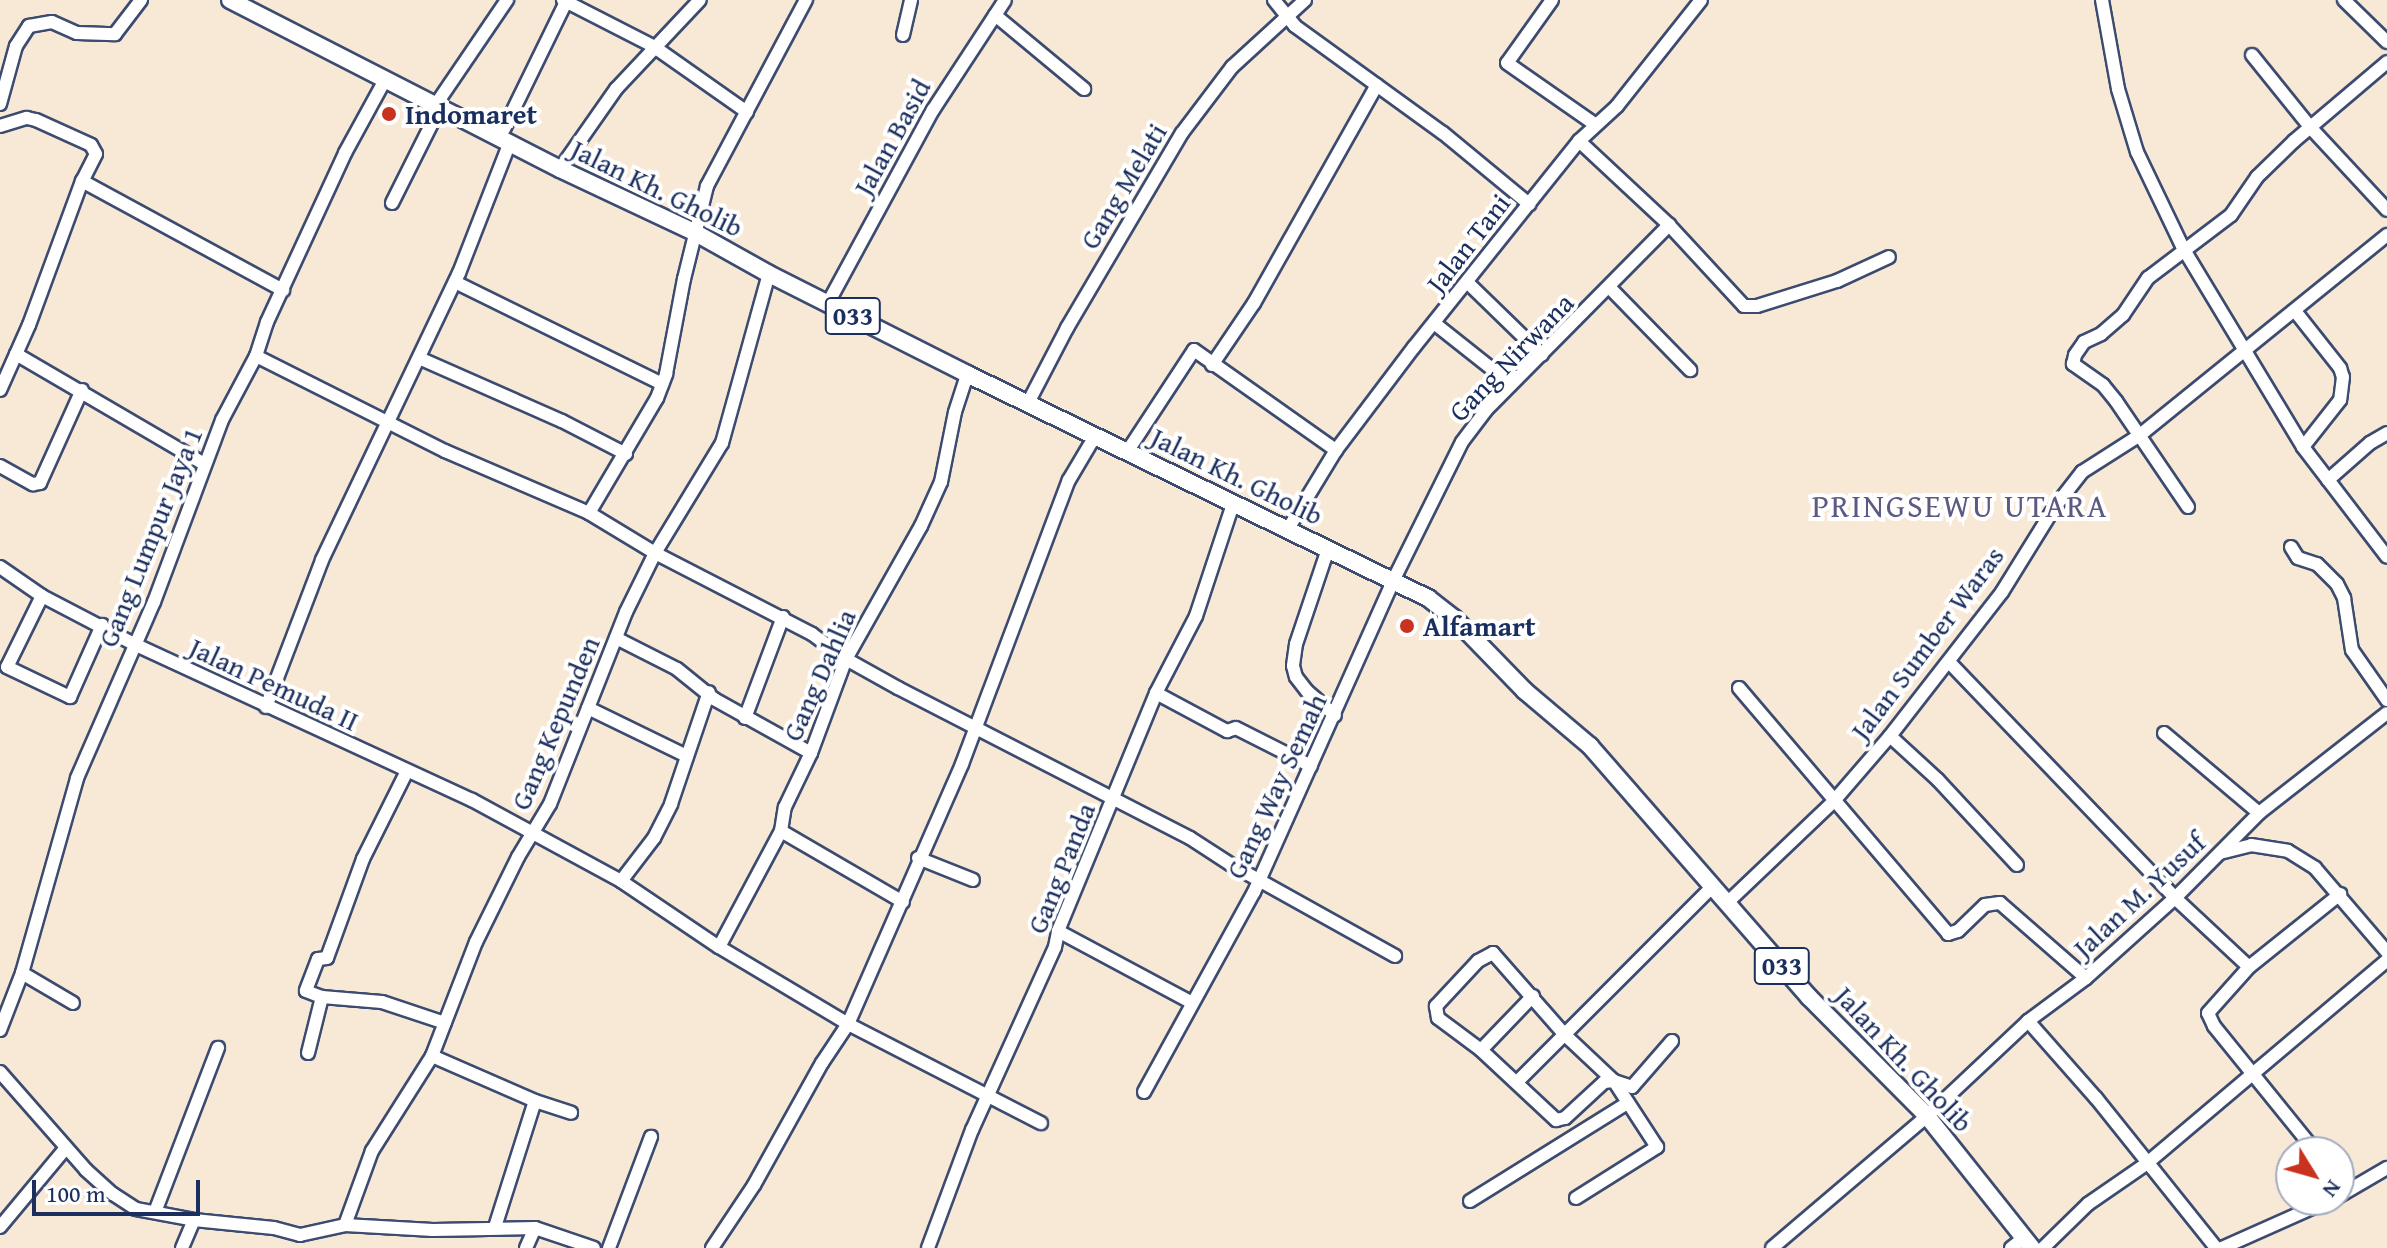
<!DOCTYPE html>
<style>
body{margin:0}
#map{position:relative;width:2387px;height:1248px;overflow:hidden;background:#f8e9d7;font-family:"Gentium Book Plus",serif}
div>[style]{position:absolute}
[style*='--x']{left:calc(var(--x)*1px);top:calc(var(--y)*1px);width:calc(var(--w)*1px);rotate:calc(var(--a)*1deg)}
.roads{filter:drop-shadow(2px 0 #3c4b70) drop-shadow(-2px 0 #3c4b70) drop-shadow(0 2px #3c4b70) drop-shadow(0 -2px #3c4b70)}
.minor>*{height:12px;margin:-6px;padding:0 6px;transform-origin:6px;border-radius:6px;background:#fff}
.major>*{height:16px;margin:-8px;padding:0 8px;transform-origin:8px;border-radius:8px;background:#fff}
.dots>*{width:22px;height:22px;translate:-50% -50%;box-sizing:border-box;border:4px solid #fff;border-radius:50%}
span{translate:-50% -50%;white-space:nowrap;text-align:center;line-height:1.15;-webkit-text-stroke:8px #fff;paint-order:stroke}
.shield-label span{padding:2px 6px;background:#fff;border:2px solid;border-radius:6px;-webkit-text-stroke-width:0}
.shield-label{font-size:26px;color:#1b2f5e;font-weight:700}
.poi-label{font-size:28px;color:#1b2f5e;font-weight:700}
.left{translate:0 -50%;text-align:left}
.street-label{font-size:28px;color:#1b2f5e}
.quarter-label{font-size:32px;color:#5c5982;letter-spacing:2px}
.north{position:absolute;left:2275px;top:1136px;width:80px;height:80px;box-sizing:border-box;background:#fff;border:2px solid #a4acbf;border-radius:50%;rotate:127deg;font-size:22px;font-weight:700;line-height:32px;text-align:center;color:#1b2f5e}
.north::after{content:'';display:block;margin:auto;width:28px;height:36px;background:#c8321e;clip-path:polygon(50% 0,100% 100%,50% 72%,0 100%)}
.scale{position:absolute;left:32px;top:1180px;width:168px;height:36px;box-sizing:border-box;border:4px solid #1b2f5e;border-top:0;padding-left:10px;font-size:24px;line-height:28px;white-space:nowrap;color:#1b2f5e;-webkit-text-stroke:6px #fff;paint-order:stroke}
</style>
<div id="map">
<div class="roads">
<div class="minor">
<i style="--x:563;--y:0;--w:101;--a:27.1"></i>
<i style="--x:653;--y:46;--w:115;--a:35.1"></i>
<i style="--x:1274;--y:0;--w:33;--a:51"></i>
<i style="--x:1295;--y:26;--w:183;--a:35.9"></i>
<i style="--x:1443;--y:133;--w:112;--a:39.5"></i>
<i style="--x:1552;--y:0;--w:77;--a:125.5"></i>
<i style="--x:1507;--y:63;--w:108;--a:34.9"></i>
<i style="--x:2102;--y:0;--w:90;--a:79.8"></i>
<i style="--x:2118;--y:89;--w:66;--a:73.2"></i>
<i style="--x:2137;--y:152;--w:106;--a:64.4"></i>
<i style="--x:2183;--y:248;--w:232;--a:58.9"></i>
<i style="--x:2303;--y:447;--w:138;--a:52.6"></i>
<i style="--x:2344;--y:0;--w:60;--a:44.3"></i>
<i style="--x:995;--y:15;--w:116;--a:39.7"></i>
<i style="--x:903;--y:35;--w:36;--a:-77"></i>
<i style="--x:2252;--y:55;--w:92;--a:51.1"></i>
<i style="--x:2310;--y:127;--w:113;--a:47.1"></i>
<i style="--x:0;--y:104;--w:60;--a:-74.6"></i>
<i style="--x:16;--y:46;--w:24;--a:-57"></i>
<i style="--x:29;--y:26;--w:23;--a:-10"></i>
<i style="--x:52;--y:22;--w:27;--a:24"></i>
<i style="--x:77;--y:33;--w:38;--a:2"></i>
<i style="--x:115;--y:34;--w:43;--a:-52.6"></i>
<i style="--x:0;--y:126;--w:28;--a:-17"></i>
<i style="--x:27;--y:118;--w:9;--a:13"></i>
<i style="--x:36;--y:120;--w:60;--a:24.4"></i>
<i style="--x:91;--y:145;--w:10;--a:61"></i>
<i style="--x:96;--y:154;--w:30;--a:117"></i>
<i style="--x:82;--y:181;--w:153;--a:110.2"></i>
<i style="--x:29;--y:325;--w:71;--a:114"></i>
<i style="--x:504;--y:129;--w:144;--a:-64"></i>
<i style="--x:1579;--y:141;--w:123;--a:43"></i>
<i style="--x:1669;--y:225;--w:110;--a:47.2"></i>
<i style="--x:1744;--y:306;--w:13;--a:0"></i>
<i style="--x:1757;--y:306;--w:84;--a:-17.4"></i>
<i style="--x:1837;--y:281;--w:57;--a:-24.8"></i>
<i style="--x:560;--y:169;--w:98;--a:-55"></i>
<i style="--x:616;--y:89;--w:122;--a:-46.7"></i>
<i style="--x:82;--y:181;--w:229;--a:28.5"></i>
<i style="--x:392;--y:203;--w:96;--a:-63.4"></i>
<i style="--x:435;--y:117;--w:14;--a:-82"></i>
<i style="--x:437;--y:103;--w:125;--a:-55.8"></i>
<i style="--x:455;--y:282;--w:231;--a:26.2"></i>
<i style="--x:1468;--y:283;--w:103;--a:44.2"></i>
<i style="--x:1610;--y:288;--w:115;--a:45.7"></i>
<i style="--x:828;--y:303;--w:220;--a:-61.5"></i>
<i style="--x:933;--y:110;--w:131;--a:-56.8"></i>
<i style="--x:2295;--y:311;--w:73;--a:51.7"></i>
<i style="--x:2340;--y:368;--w:9;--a:72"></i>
<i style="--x:2343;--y:377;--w:23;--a:97"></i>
<i style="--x:2340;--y:400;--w:60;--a:128.2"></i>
<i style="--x:1434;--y:323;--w:98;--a:38.4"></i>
<i style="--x:16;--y:354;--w:218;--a:30.3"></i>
<i style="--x:256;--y:356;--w:212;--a:26.7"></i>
<i style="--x:445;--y:451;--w:157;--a:23.3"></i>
<i style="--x:589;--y:513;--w:77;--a:31.2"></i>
<i style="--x:655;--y:553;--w:177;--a:27.3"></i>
<i style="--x:812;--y:634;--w:42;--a:36.3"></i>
<i style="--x:846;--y:659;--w:60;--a:29.1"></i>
<i style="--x:898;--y:688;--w:328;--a:27.2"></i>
<i style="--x:1190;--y:838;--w:48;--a:33"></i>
<i style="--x:1230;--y:864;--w:189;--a:29.1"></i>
<i style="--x:419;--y:358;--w:156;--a:23.8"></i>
<i style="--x:562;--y:421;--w:72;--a:27.3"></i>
<i style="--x:1212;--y:365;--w:75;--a:-55.9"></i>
<i style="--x:1254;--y:303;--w:250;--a:-60.6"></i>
<i style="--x:1028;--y:403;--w:85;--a:-62.5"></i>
<i style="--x:1067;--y:328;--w:226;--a:-59.5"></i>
<i style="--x:1182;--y:133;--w:83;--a:-52.9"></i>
<i style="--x:1232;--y:67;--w:99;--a:-42.5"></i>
<i style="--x:1127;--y:452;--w:122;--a:-56.7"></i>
<i style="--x:1194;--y:350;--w:174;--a:35.2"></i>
<i style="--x:0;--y:466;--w:38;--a:29"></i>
<i style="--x:33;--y:484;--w:7;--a:-8"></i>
<i style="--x:40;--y:483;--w:102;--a:-65.7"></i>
<i style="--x:2328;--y:480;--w:56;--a:-41.4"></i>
<i style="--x:2370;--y:443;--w:20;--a:-30"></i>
<i style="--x:2188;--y:507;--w:128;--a:-124.2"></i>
<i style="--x:2116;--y:401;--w:21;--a:-129"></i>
<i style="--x:2103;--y:385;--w:37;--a:-145"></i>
<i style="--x:2073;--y:364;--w:9;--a:-77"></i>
<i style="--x:2075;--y:355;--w:16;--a:-55"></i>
<i style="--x:2084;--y:342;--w:19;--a:-25"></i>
<i style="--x:2101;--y:334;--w:29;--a:-41"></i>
<i style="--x:2123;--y:315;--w:45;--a:-56"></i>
<i style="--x:2148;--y:278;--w:104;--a:-37.2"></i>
<i style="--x:2231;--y:215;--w:46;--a:-55.6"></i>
<i style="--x:2257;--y:177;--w:52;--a:-44.2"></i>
<i style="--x:2294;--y:141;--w:122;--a:-40.3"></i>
<i style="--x:589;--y:513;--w:134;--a:-59.4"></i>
<i style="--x:657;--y:398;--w:26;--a:-69"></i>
<i style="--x:666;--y:374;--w:97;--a:-79.3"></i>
<i style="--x:684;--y:279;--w:96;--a:-76.1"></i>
<i style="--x:707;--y:186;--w:211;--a:-62"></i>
<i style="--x:1288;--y:529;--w:92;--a:-58.7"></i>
<i style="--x:1336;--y:450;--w:129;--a:-52.9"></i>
<i style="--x:1414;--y:347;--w:264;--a:-51.3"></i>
<i style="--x:1579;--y:141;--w:52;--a:-42.6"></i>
<i style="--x:1617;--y:106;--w:135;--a:-51.6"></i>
<i style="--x:2291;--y:547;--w:13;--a:58"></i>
<i style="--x:2298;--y:558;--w:20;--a:18"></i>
<i style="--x:2317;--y:564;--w:28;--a:45"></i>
<i style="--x:2337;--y:584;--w:16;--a:63"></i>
<i style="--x:2344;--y:598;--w:53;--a:81.3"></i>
<i style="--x:2352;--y:650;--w:61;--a:55"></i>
<i style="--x:1328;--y:549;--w:100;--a:108.6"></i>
<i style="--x:1296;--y:644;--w:22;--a:98"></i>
<i style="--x:1293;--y:666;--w:11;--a:75"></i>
<i style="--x:1296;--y:677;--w:18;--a:52"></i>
<i style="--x:1307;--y:691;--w:37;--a:41"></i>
<i style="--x:0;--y:567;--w:51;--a:34.6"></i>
<i style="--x:42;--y:596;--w:104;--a:27.6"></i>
<i style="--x:134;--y:644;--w:372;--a:24.8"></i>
<i style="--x:472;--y:800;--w:170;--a:28.5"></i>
<i style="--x:621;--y:881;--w:118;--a:34"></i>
<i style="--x:719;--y:947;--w:150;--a:30.8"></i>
<i style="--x:848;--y:1024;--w:217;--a:27.2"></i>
<i style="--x:42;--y:596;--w:79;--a:116.2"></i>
<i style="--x:7;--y:667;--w:70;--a:25.5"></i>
<i style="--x:70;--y:697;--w:79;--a:-66"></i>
<i style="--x:616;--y:638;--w:68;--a:26.9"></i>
<i style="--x:677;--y:669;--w:48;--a:39"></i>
<i style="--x:714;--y:699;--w:111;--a:29.1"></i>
<i style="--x:1949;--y:662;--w:327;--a:46.2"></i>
<i style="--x:2175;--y:898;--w:101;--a:43"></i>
<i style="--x:1739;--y:688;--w:323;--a:49.6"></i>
<i style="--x:1948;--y:934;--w:10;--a:-17"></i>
<i style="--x:1958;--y:931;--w:37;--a:-44"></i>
<i style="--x:1985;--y:905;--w:15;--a:-8"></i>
<i style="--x:2000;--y:903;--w:114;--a:41.1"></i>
<i style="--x:1156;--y:693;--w:81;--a:28.2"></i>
<i style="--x:1227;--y:731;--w:9;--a:-18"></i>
<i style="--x:1236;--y:728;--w:84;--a:26.9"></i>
<i style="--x:266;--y:707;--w:157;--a:-69.1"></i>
<i style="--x:322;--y:560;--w:318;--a:-64.5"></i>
<i style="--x:459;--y:273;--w:141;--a:-68.7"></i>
<i style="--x:588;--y:708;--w:110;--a:25.9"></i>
<i style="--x:745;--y:718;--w:108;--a:-69.4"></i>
<i style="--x:2164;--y:733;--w:124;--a:40.1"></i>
<i style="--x:1890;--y:736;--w:65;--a:42.5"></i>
<i style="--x:1938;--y:780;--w:116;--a:47.1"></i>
<i style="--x:406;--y:773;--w:96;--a:116.6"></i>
<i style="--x:363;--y:859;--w:105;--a:110"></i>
<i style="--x:327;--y:958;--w:9;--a:174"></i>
<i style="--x:318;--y:959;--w:34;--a:111"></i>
<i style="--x:306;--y:991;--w:17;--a:21"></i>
<i style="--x:322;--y:997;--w:60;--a:4.8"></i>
<i style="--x:382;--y:1002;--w:66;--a:18.4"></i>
<i style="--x:781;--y:831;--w:141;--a:30.2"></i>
<i style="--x:2220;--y:853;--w:32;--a:-14"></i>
<i style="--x:2251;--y:845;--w:37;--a:9"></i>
<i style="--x:2288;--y:851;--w:32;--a:32"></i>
<i style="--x:2315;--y:868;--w:111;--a:49.4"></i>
<i style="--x:918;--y:858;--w:59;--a:21.8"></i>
<i style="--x:621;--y:881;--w:54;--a:-52.5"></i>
<i style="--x:654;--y:838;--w:38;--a:-63"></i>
<i style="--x:671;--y:804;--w:118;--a:-71.3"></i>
<i style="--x:1728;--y:902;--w:145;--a:-43.6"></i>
<i style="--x:1833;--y:802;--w:87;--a:-49.2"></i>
<i style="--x:1890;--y:736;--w:182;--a:-52.1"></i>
<i style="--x:2002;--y:592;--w:99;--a:-58.2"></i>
<i style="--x:2054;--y:508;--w:46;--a:-52.1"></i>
<i style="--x:2082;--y:472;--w:69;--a:-32.5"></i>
<i style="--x:2140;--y:435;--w:318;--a:-39"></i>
<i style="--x:1058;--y:931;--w:152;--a:28.2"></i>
<i style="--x:719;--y:947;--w:132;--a:-61.9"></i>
<i style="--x:781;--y:831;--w:24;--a:-81"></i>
<i style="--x:785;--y:807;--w:60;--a:-64.3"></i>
<i style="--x:811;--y:753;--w:100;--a:-69.6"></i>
<i style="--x:846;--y:659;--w:153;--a:-60.6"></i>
<i style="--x:921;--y:526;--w:48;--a:-65.6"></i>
<i style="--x:941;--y:482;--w:71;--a:-78.7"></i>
<i style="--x:955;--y:412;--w:40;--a:-72"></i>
<i style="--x:22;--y:973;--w:59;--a:30.5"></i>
<i style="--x:2028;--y:1021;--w:103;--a:48.6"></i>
<i style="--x:2096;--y:1098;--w:192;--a:51.3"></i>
<i style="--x:0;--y:1030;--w:61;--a:-68.9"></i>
<i style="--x:22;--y:973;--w:203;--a:-74.2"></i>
<i style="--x:77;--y:778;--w:192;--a:-66.4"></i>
<i style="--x:154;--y:602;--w:194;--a:-69.5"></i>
<i style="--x:222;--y:420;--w:72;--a:-62"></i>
<i style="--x:256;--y:356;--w:36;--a:-72"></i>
<i style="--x:267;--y:322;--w:186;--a:-65.2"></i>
<i style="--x:345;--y:153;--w:85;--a:-61.3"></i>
<i style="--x:1481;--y:1050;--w:75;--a:-46.1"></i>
<i style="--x:308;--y:1053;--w:58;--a:-76"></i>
<i style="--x:432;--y:1056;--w:112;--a:23.6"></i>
<i style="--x:535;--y:1101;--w:38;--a:18"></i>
<i style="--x:0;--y:1072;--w:130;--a:48.7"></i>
<i style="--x:86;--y:1170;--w:36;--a:42"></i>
<i style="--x:113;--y:1194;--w:27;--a:33"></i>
<i style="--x:136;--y:1209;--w:59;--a:10.7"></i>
<i style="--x:194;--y:1220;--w:80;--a:5.7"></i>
<i style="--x:274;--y:1228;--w:27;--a:15"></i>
<i style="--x:300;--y:1235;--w:46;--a:-12.5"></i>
<i style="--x:345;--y:1225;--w:88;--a:3.3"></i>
<i style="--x:433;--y:1230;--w:102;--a:-1.1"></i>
<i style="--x:535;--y:1228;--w:62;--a:18.7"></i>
<i style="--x:1517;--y:1082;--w:274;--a:-45"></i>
<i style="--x:1144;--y:1092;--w:228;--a:-61.2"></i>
<i style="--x:1254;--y:892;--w:338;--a:-65.9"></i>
<i style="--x:1392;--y:583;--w:157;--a:-63.6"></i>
<i style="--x:1462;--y:442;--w:39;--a:-53"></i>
<i style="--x:1485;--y:411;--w:262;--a:-45.3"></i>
<i style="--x:2316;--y:1152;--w:162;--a:-129"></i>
<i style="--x:2214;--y:1026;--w:14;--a:-115"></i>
<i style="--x:2208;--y:1013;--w:62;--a:-48.3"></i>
<i style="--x:2249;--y:967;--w:117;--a:-38.7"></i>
<i style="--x:2339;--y:1196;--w:56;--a:-30.3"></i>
<i style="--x:1576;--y:1198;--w:96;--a:-32.2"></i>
<i style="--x:1657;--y:1147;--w:79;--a:-123.1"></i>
<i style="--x:1614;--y:1081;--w:67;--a:-136.8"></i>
<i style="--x:1565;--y:1035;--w:109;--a:-131.3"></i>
<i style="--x:1493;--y:953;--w:17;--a:152"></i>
<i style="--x:1478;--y:961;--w:62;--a:133"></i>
<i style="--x:1436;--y:1006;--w:12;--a:81"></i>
<i style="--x:1438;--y:1018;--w:54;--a:36.7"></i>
<i style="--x:1481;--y:1050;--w:103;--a:43"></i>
<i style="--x:1556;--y:1120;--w:9;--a:-13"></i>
<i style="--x:1565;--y:1118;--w:53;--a:-42.7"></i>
<i style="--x:1604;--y:1082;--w:10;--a:-6"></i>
<i style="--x:1614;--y:1081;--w:19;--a:18"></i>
<i style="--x:1632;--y:1087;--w:61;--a:-49"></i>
<i style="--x:1470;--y:1201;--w:184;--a:-31.9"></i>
<i style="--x:155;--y:1212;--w:176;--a:-69"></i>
<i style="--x:345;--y:1225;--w:79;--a:-70"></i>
<i style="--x:372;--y:1151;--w:112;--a:-57.7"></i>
<i style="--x:432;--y:1056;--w:122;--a:-68.9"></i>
<i style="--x:476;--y:942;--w:95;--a:-63.7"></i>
<i style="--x:518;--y:857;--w:62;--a:-58.9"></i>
<i style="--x:550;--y:804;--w:206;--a:-68.4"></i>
<i style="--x:626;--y:612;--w:66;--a:-63.8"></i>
<i style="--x:655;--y:553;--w:129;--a:-58.7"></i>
<i style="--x:722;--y:443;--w:175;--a:-74.5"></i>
<i style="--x:0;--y:1227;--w:102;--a:-50.2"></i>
<i style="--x:495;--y:1227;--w:132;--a:-72.4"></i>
<i style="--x:182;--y:1248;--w:30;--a:-67"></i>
<i style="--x:526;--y:1248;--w:22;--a:-66"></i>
<i style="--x:609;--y:1248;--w:119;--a:-69.3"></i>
<i style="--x:712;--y:1248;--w:76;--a:-56.3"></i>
<i style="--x:754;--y:1185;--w:140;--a:-60.9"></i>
<i style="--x:822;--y:1063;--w:47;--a:-56.3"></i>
<i style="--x:848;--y:1024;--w:284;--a:-66.3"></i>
<i style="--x:962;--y:764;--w:303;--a:-69.4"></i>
<i style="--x:1069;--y:480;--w:51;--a:-59.4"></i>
<i style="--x:928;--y:1248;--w:126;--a:-69.6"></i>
<i style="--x:972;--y:1130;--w:201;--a:-65.6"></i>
<i style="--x:1055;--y:947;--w:16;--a:-79"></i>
<i style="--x:1058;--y:931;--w:257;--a:-67.6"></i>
<i style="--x:1156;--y:693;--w:87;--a:-62.5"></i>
<i style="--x:1196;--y:616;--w:118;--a:-71.7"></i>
<i style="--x:1772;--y:1248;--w:204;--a:-40.4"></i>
<i style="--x:1927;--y:1116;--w:139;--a:-43.2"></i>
<i style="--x:2028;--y:1021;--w:72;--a:-36.6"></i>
<i style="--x:2086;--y:978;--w:120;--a:-42"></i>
<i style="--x:2175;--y:898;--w:120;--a:-45.3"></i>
<i style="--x:2259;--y:813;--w:162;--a:-38"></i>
<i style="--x:2011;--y:1248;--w:16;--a:-38"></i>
<i style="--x:2043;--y:1248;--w:63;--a:-44.4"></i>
<i style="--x:2088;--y:1204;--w:70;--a:-34.6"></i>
<i style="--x:2146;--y:1164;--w:316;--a:-40.2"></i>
<i style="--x:2222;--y:1248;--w:118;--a:-24"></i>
</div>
<div class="major">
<i style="--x:230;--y:0;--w:371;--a:27.1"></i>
<i style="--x:560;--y:169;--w:148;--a:25.2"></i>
<i style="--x:694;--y:232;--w:86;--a:29.2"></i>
<i style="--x:769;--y:274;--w:222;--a:26.8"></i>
<i style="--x:967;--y:374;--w:513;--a:25.92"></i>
<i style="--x:1428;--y:598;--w:33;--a:38"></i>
<i style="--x:1454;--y:618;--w:102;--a:45.8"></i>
<i style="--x:1525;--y:691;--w:85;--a:40.2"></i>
<i style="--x:1590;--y:746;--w:333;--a:48.9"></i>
<i style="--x:1809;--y:997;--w:168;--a:45.2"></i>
<i style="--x:1927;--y:1116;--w:169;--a:51.5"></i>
</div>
</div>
<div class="dots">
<i style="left:389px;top:114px;background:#c8321e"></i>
<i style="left:1407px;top:626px;background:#c8321e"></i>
</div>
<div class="shield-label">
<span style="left:853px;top:316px">033</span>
<span style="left:1782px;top:966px">033</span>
</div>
<div class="poi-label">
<span class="left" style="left:405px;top:114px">Indomaret</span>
<span class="left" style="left:1423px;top:626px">Alfamart</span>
</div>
<div class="street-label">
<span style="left:892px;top:137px;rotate:-61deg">Jalan Basid</span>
<span style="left:1123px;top:186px;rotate:-59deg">Gang Melati</span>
<span style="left:657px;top:188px;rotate:26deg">Jalan Kh. Gholib</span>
<span style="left:1468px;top:243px;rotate:-52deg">Jalan Tani</span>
<span style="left:1511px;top:357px;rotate:-46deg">Gang Nirwana</span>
<span style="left:1237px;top:476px;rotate:26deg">Jalan Kh. Gholib</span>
<span style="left:150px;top:537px;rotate:-68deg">Gang Lumpur Jaya 1</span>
<span style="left:1927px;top:643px;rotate:-53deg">Jalan Sumber Waras</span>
<span style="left:819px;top:675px;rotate:-66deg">Gang Dahlia</span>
<span style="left:274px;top:684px;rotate:25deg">Jalan Pemuda II</span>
<span style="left:555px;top:723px;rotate:-67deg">Gang Kepunden</span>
<span style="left:1276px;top:786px;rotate:-65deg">Gang Way Semah</span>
<span style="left:1061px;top:868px;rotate:-68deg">Gang Panda</span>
<span style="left:2139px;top:895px;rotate:-43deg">Jalan M. Yusuf</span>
<span style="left:1904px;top:1059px;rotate:47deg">Jalan Kh. Gholib</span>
</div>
<div class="quarter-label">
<span style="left:1960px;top:506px">PRINGSEWU UTARA</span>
</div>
<div class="north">N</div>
<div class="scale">100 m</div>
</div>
